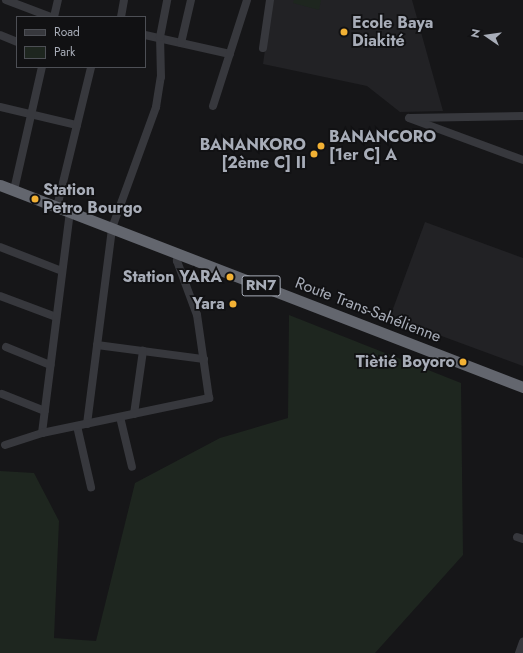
<!DOCTYPE html>
<meta charset="utf-8">
<style>
body{margin:0}
#map{position:relative;width:523px;height:653px;overflow:hidden;background:#161618;font-family:Jost,sans-serif}
div>[style]{position:absolute}
[style*='--x']{left:calc(var(--x)*1px);top:calc(var(--y)*1px);width:calc(var(--w)*1px);rotate:calc(var(--a)*1deg)}
.built>*{inset:0;background:#222225}
.green>*{inset:0;background:#1e261f}
.minor>*{height:8px;margin:-4px;padding:0 4px;transform-origin:4px;border-radius:4px;background:#37383d}
.highway>*{height:11px;margin:-5.5px;padding:0 5.5px;transform-origin:5.5px;border-radius:5.5px;background:#63666e}
.dots>*{width:11px;height:11px;translate:-50% -50%;box-sizing:border-box;border:2px solid #111113;border-radius:50%}
span{translate:-50% -50%;white-space:nowrap;text-align:center;line-height:1.15;-webkit-text-stroke:3.5px #111113;paint-order:stroke}
.shield-label span{padding:1px 3px;background:#111113;border:1px solid;border-radius:3px;-webkit-text-stroke-width:0}
.shield-label{font-size:15px;color:#a8adb8;font-weight:700}
.poi-label{font-size:16px;color:#a8adb8;font-weight:700}
.left{translate:0 -50%;text-align:left}
.right{translate:-100% -50%;text-align:right}
.street-label{font-size:16px;color:#a8adb8}
.legend{position:absolute;left:16px;top:16px;width:130px;height:52px;box-sizing:border-box;background:#111113;border:1px solid #4d4f55;margin:0;padding:5px 7px;list-style:none;font-size:12px;color:#a8adb8}
.legend li{display:flex;align-items:center;gap:8px;height:20px}
.legend b{width:20px;border:1px solid #4d4f55}
.north{position:absolute;left:467px;top:16px;width:40px;height:40px;-webkit-text-stroke:3px #111113;paint-order:stroke;rotate:283deg;font-size:11px;font-weight:700;line-height:16px;text-align:center;color:#a8adb8}
.north::after{content:'';display:block;margin:auto;width:14px;height:18px;background:#a8adb8;clip-path:polygon(50% 0,100% 100%,50% 72%,0 100%)}
</style>
<div id="map">
<div class="built">
<i style="clip-path:polygon(272px 0,412px 0,443px 111px,400px 112px,367px 86px,263px 64px)"></i>
<i style="clip-path:polygon(425px 222px,523px 258px,523px 366px,390px 317px)"></i>
</div>
<div class="green">
<i style="clip-path:polygon(294px 0,321px 0,319px 10px,293px 3px)"></i>
<i style="clip-path:polygon(289px 315px,461px 383px,463px 555px,375px 653px,0 653px,0 471px,34px 473px,59px 521px,54px 638px,96px 641px,135px 483px,220px 438px,288px 418px)"></i>
</div>
<div class="minor">
<i style="--x:6;--y:0;--w:48;--a:20.7"></i>
<i style="--x:54;--y:17;--w:17;--a:-77"></i>
<i style="--x:121;--y:17;--w:17;--a:-80"></i>
<i style="--x:0;--y:35;--w:18;--a:22"></i>
<i style="--x:145;--y:35;--w:87;--a:12.6"></i>
<i style="--x:181;--y:43;--w:44;--a:-76.9"></i>
<i style="--x:263;--y:48;--w:49;--a:-81.7"></i>
<i style="--x:213;--y:106;--w:111;--a:-72.2"></i>
<i style="--x:0;--y:107;--w:79;--a:13.2"></i>
<i style="--x:409;--y:118;--w:121;--a:20.2"></i>
<i style="--x:410;--y:118;--w:113;--a:-1"></i>
<i style="--x:14;--y:190;--w:126;--a:-77.2"></i>
<i style="--x:57;--y:207;--w:144;--a:-76.3"></i>
<i style="--x:0;--y:247;--w:66;--a:21.2"></i>
<i style="--x:0;--y:296;--w:60;--a:20.6"></i>
<i style="--x:97;--y:345;--w:108;--a:7.5"></i>
<i style="--x:6;--y:347;--w:48;--a:22.2"></i>
<i style="--x:2;--y:394;--w:46;--a:21.6"></i>
<i style="--x:134;--y:414;--w:64;--a:-81.9"></i>
<i style="--x:120;--y:417;--w:51;--a:76.5"></i>
<i style="--x:87;--y:424;--w:198;--a:-82.7"></i>
<i style="--x:112;--y:228;--w:129;--a:-70"></i>
<i style="--x:156;--y:107;--w:30;--a:-81"></i>
<i style="--x:161;--y:77;--w:40;--a:-91.4"></i>
<i style="--x:160;--y:37;--w:38;--a:-79"></i>
<i style="--x:77;--y:426;--w:63;--a:77.1"></i>
<i style="--x:42;--y:433;--w:223;--a:-82.8"></i>
<i style="--x:5;--y:445;--w:39;--a:-18"></i>
<i style="--x:42;--y:433;--w:171;--a:-11.8"></i>
<i style="--x:209;--y:398;--w:84;--a:-98.2"></i>
<i style="--x:197;--y:315;--w:58;--a:-110.3"></i>
<i style="--x:177;--y:261;--w:7;--a:-74"></i>
<i style="--x:517;--y:537;--w:6;--a:18"></i>
<i style="--x:519;--y:653;--w:12;--a:-70"></i>
</div>
<div class="highway">
<i style="--x:0;--y:185;--w:561;--a:21.12"></i>
</div>
<div class="dots">
<i style="left:344px;top:32px;background:#f2b134"></i>
<i style="left:321px;top:146px;background:#f2b134"></i>
<i style="left:314px;top:154px;background:#f2b134"></i>
<i style="left:35px;top:199px;background:#f2b134"></i>
<i style="left:230px;top:277px;background:#f2b134"></i>
<i style="left:233px;top:304px;background:#f2b134"></i>
<i style="left:463px;top:362px;background:#f2b134"></i>
</div>
<div class="shield-label">
<span style="left:261px;top:286px">RN7</span>
</div>
<div class="poi-label">
<span class="left" style="left:352px;top:32px">Ecole Baya<br>Diakité</span>
<span class="left" style="left:329px;top:146px">BANANCORO<br>[1er C] A</span>
<span class="right" style="left:306px;top:154px">BANANKORO<br>[2ème C] II</span>
<span class="left" style="left:43px;top:199px">Station<br>Petro Bourgo</span>
<span class="right" style="left:222px;top:277px">Station YARA</span>
<span class="right" style="left:225px;top:304px">Yara</span>
<span class="right" style="left:455px;top:362px">Tiètié Boyoro</span>
</div>
<div class="street-label">
<span style="left:368px;top:310px;rotate:21deg">Route Trans-Sahélienne</span>
</div>
<ul class="legend">
<li><b style="height:5px;background:#37383d"></b>Road</li>
<li><b style="height:11px;background:#1e261f"></b>Park</li>
</ul>
<div class="north">N</div>
</div>
